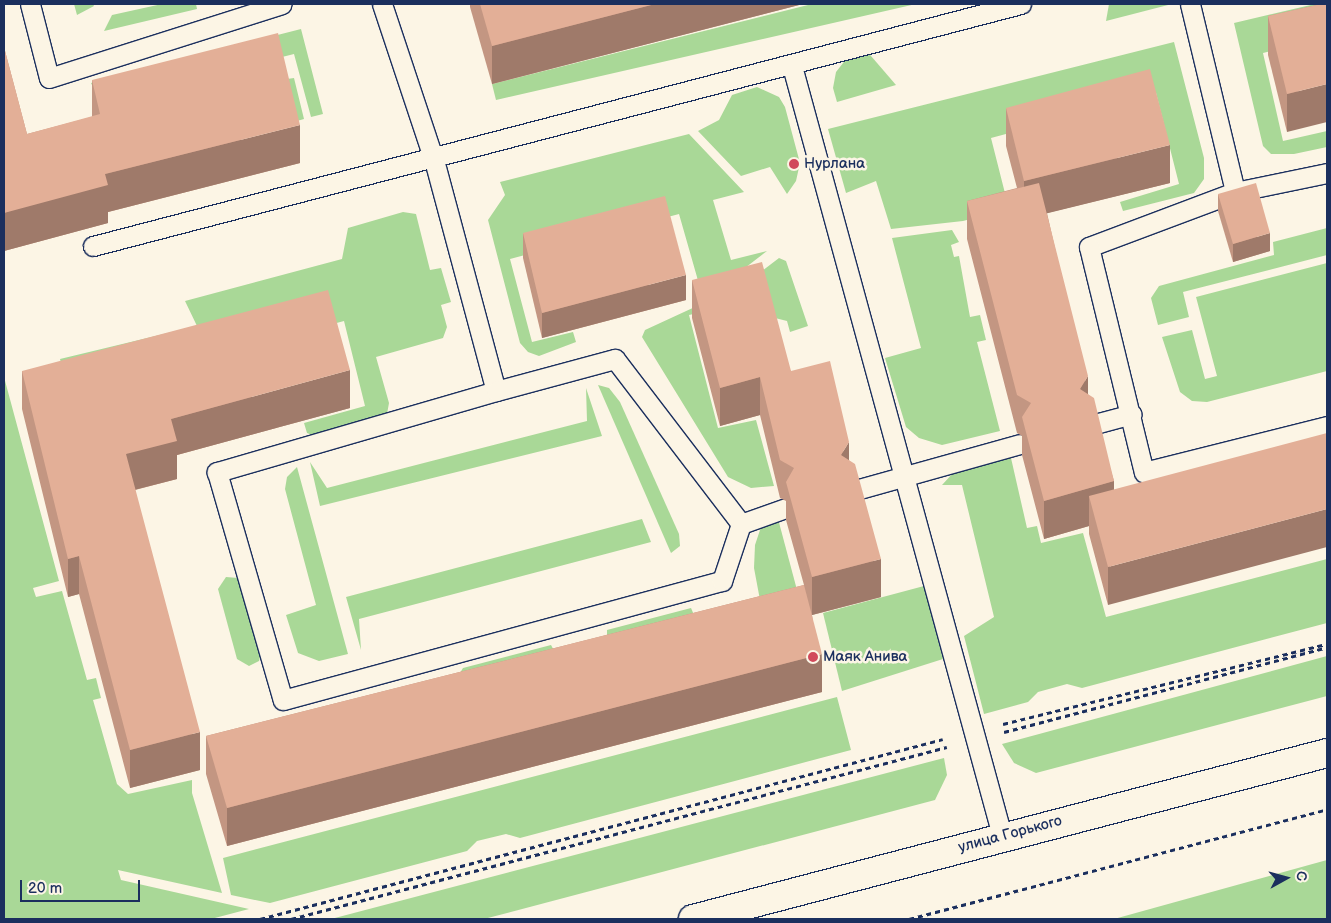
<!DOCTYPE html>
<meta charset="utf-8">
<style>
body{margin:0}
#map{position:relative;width:1331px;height:923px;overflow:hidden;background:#fcf5e5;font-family:"Balsamiq Sans",sans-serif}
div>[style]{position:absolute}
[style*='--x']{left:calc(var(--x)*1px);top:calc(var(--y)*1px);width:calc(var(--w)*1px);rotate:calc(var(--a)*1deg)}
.green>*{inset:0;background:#a9d897}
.path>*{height:3px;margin-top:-1.5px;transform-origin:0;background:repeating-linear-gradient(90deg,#1b2f5e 0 5px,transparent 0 9px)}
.roads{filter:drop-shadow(1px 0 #1b2f5e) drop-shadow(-1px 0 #1b2f5e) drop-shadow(0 1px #1b2f5e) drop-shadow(0 -1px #1b2f5e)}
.lane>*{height:19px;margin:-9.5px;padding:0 9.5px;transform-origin:9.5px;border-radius:9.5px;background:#fcf5e5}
.secondary>*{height:28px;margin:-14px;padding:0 14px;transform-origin:14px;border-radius:14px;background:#fcf5e5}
.wall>*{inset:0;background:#c39682}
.shaded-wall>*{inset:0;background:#9f7a6a}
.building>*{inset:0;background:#e3af97}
.dots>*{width:14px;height:14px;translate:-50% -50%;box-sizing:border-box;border:2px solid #fcf5e5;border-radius:50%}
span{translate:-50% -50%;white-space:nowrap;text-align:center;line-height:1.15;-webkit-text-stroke:5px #fcf5e5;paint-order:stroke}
.poi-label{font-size:15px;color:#1b2f5e}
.left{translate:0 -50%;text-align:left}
.street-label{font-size:15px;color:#1b2f5e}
.frame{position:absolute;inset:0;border:5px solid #1b2f5e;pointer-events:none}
.north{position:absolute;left:1261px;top:853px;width:50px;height:50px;-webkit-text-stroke:4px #fcf5e5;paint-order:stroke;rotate:83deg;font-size:14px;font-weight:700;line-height:20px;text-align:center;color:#1b2f5e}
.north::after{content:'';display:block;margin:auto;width:18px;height:22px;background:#1b2f5e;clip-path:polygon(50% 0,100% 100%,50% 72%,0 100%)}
.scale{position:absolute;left:20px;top:880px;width:120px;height:22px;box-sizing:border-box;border:2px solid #1b2f5e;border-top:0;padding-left:6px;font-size:15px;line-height:18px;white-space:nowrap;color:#1b2f5e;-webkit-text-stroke:4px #fcf5e5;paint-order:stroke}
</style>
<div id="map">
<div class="green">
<i style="clip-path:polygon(74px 4px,93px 4px,94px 6px,77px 15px)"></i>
<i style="clip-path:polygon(162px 4px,196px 4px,197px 9px,104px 31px,112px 15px)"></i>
<i style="clip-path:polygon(812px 4px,916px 4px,496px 100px,492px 84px)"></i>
<i style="clip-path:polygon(1109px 4px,1172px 4px,1106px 21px)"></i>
<i style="clip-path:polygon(1315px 4px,1327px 4px,1327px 37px,1263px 53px,1283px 141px,1327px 131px,1327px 147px,1294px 154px,1271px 154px,1263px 146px,1234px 23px)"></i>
<i style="clip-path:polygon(301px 29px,323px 114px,311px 117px,294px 54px,282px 57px,287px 79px,294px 78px,304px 119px,297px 121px,96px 93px,91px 83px)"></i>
<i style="clip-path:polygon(1174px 42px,1204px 158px,1204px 179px,1194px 193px,1123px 211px,1120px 202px,1179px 184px,1156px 93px,991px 138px,1009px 209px,963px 221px,891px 229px,876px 181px,846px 193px,828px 129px)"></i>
<i style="clip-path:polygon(865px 49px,896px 85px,837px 102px,833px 88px,836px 72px,847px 58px)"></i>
<i style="clip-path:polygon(757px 87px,779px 97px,785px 107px,800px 163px,796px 181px,787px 194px,770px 167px,741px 176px,698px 131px,719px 120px,732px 95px)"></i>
<i style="clip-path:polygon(689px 134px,744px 192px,713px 200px,731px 260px,767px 251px,728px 281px,701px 291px,679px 214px,510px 259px,532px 342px,573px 332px,576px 342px,539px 356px,528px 352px,520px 343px,488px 220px,505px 195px,500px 182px)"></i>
<i style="clip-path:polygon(403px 212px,416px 214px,430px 270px,441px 268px,451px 302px,441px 305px,447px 327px,443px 338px,376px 357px,389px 403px,387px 414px,312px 435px,307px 433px,304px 423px,365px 406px,344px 321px,180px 365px,66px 381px,60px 359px,197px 326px,185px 301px,342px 259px,348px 228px)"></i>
<i style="clip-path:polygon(1327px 228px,1327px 255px,1183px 292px,1189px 317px,1158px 325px,1151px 298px,1159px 286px,1274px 255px,1273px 242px)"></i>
<i style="clip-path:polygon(952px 230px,959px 242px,951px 245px,954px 257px,959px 256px,970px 317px,980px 315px,986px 340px,977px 342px,1000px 431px,942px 445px,919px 438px,906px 427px,885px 358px,921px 348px,892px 238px)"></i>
<i style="clip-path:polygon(779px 258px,786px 261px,808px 326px,790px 332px,787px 321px,771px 317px,745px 284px)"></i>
<i style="clip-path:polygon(1327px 263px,1327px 371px,1207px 402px,1192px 401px,1180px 392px,1162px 337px,1192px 330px,1205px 379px,1217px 376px,1196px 297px)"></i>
<i style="clip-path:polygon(697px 306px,698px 313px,689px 315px,718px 428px,756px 420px,774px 486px,751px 488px,728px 477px,642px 337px,645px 330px)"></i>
<i style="clip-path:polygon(4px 377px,59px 581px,33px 588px,36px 597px,62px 591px,87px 680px,96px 678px,101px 698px,93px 700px,117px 784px,128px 794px,192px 780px,192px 793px,222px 893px,118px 870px,121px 880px,249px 909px,211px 919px,4px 919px)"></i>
<i style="clip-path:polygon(598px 385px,609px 388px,620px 402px,679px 534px,680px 546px,671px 553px)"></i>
<i style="clip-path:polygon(586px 388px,602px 436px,320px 506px,310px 462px,327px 488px,587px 421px)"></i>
<i style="clip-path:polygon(1011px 458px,1027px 528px,1037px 526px,1041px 543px,1083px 533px,1106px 617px,1327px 559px,1327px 623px,1082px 688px,1067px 684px,1038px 692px,1028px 702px,984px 714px,964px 636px,994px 617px,962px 485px,942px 485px,954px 472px)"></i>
<i style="clip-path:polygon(297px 467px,348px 654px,319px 661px,298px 653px,286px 615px,316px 605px,285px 489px,287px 477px)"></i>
<i style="clip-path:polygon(777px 515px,797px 590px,760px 600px,754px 568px,755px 545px,761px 527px)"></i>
<i style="clip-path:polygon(642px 519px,651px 542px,359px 619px,361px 650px,346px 597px)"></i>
<i style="clip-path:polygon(226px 577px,238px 578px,261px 653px,259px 661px,249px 666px,237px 659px,218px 589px)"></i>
<i style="clip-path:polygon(924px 586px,943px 659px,842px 691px,823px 613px)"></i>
<i style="clip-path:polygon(691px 608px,697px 622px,607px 646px,607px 630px)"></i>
<i style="clip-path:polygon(551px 645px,558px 658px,460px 673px,463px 668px)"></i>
<i style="clip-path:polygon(1327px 656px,1327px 696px,1036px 773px,1014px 763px,1002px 744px)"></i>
<i style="clip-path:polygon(837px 697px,851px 750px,520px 838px,506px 834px,477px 841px,467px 851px,270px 903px,231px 895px,223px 858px)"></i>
<i style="clip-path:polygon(944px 758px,947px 775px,935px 800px,484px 919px,331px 919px)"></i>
<i style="clip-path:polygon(1327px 860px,1327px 919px,1114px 919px)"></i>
</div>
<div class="path">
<i style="--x:1003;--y:724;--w:334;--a:-13.9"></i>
<i style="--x:1004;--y:732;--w:334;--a:-14.7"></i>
<i style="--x:260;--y:919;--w:706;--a:-14.76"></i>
<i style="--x:291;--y:919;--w:678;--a:-14.69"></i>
<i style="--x:909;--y:919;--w:432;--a:-14.7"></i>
</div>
<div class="roads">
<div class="lane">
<i style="--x:30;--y:4;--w:76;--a:75.6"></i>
<i style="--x:49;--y:78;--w:244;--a:-17.6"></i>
<i style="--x:382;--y:4;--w:164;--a:71.6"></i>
<i style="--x:434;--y:160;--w:239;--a:75"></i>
<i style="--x:496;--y:391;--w:291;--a:163.8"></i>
<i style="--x:217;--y:472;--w:237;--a:73.9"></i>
<i style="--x:283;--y:700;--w:455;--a:-15.2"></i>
<i style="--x:722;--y:581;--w:60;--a:-71.6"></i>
<i style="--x:1190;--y:4;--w:193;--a:76.5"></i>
<i style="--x:1235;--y:192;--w:94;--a:-11.7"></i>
<i style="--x:792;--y:66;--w:798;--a:74.74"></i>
<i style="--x:1235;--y:192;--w:156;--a:159.4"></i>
<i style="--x:1089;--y:247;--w:232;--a:76.3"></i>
<i style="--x:1144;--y:472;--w:189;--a:-14.1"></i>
<i style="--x:93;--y:246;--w:959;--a:-14.62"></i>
<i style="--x:496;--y:391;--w:123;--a:-15.1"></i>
<i style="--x:615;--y:359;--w:208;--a:52.6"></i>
<i style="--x:1091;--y:425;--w:42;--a:-15"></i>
<i style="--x:852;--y:491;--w:174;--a:-15.6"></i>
<i style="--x:741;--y:524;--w:45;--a:-19.7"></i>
</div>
<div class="secondary">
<i style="--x:693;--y:919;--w:655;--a:-14.67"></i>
</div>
</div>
<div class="wall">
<i style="clip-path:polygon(470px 4px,803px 4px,492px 84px,470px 7px)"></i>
<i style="clip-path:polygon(1321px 4px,1287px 132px,1268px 55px,1268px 16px)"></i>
<i style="clip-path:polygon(4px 47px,27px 134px,92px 117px,92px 80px,300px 163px,108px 212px,108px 223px,4px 251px)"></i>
<i style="clip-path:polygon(1006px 108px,1170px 183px,1047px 213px,1088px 394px,1114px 481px,1108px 605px,1089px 534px,1089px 526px,1044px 539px,1022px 455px,1022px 436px,1017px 433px,967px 239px,967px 201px,1017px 188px,1006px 146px)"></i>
<i style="clip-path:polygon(1218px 194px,1270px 251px,1233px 262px,1218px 211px)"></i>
<i style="clip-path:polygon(523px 233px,686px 300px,542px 338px,523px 258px)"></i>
<i style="clip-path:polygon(692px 280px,791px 371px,849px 460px,881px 597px,812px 615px,822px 692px,227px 846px,206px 774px,206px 736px,804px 585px,786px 520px,786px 501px,780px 498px,760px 415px,720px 426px,692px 318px)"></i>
<i style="clip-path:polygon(22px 371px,350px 408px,177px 455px,177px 479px,135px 490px,200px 770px,130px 788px,79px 594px,68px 597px,22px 409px)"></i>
</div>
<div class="shaded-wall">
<i style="clip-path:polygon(655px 4px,803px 4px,492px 84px,492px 46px)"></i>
<i style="clip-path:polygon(1327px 84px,1327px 122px,1287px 132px,1287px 94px)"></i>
<i style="clip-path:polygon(300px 125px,300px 163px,108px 212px,108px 223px,4px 251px,4px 213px,105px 174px)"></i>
<i style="clip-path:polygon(1170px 145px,1170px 183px,1024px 219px,1024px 181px)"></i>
<i style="clip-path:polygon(1270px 233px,1270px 251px,1233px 262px,1233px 244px)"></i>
<i style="clip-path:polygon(686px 275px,686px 300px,542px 338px,542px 313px)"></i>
<i style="clip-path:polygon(350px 370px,350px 408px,177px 455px,177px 479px,126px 492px,126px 454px,171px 419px)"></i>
<i style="clip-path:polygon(1088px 376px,1088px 414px,1080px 389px)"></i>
<i style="clip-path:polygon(760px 377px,760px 415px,720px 426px,720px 388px)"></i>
<i style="clip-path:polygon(849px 442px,849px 480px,841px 455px)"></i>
<i style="clip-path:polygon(1114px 481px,1114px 519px,1089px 496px,1089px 526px,1044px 539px,1044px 501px)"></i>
<i style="clip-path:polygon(1327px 509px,1327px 547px,1108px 605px,1108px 567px)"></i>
<i style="clip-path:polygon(79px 556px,79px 594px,68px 597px,68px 559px)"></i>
<i style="clip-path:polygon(881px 559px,881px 597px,812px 615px,812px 577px)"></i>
<i style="clip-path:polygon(822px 654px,822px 692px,227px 846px,227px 808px)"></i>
<i style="clip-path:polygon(200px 732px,200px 770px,130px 788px,130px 750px)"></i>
</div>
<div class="building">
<i style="clip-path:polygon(480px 4px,655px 4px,492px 46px)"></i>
<i style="clip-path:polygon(1321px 4px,1327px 4px,1327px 84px,1287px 94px,1268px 16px)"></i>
<i style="clip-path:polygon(278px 33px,300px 125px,105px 174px,108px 185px,4px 213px,4px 47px,27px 134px,100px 114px,92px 80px)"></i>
<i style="clip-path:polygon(1150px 69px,1170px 145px,1024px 181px,1006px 108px)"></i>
<i style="clip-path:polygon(1039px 183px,1088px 376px,1080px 389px,1094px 398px,1114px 481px,1044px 501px,1022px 417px,1031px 403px,1017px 395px,967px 201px)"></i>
<i style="clip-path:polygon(1256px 183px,1270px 233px,1233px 244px,1218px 194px)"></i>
<i style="clip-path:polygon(665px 196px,686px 275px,542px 313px,523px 233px)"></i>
<i style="clip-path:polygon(762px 262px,791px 371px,830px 361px,849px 442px,841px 455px,855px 464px,881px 559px,812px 577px,786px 482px,794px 468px,780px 460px,760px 377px,720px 388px,692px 280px)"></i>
<i style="clip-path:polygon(328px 290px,350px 370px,171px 419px,177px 441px,126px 454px,200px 732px,130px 750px,79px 556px,68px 559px,22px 371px)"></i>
<i style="clip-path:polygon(1327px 433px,1327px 509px,1108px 567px,1089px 496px)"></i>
<i style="clip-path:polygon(804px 585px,822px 654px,227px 808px,206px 736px)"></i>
</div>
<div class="dots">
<i style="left:794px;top:164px;background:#d1495b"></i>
<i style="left:813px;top:657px;background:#d1495b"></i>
</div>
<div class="poi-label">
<span class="left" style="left:804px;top:164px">Нурлана</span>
<span class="left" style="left:823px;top:657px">Маяк Анива</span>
</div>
<div class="street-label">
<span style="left:1010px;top:834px;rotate:-15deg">улица Горького</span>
</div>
<div class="frame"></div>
<div class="north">С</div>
<div class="scale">20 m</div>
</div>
